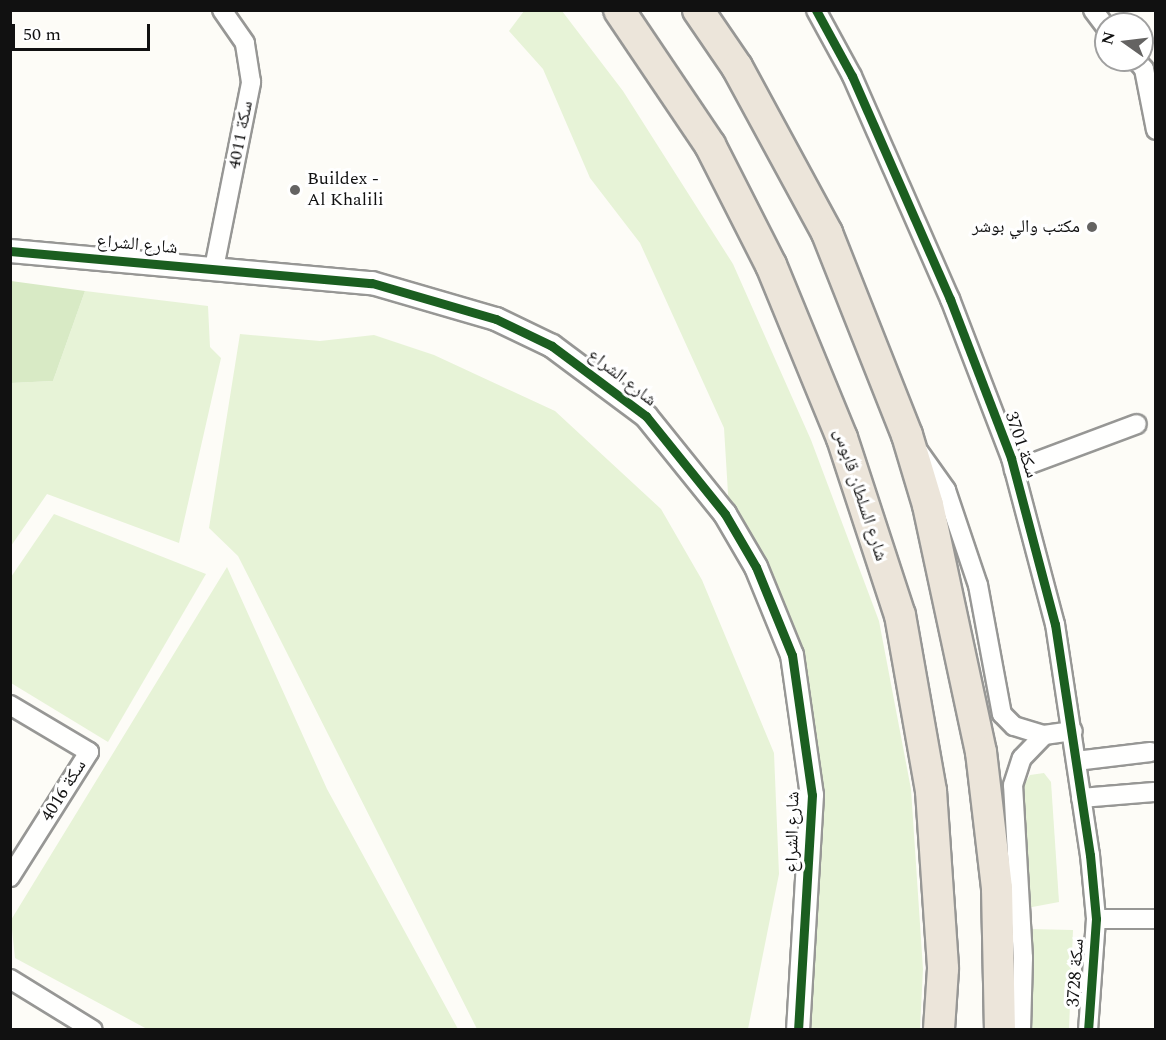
<!DOCTYPE html>
<meta charset="utf-8">
<style>
body{margin:0}
#map{position:relative;width:1166px;height:1040px;overflow:hidden;background:#fdfcf7;font-family:Spectral,"Noto Naskh Arabic",serif}
div>[style]{position:absolute}
[style*='--x']{left:calc(var(--x)*1px);top:calc(var(--y)*1px);width:calc(var(--w)*1px);rotate:calc(var(--a)*1deg)}
.green>*{inset:0;background:#e7f3d7}
.forest>*{inset:0;background:#d8eac5}
.roads{filter:drop-shadow(2px 0 #979795) drop-shadow(-2px 0 #979795) drop-shadow(0 2px #979795) drop-shadow(0 -2px #979795)}
.minor>*{height:18px;margin:-9px;padding:0 9px;transform-origin:9px;border-radius:9px;background:#fffffe}
.tertiary>*{height:22px;margin:-11px;padding:0 11px;transform-origin:11px;border-radius:11px;background:#fffffe}
.trunk>*{height:30px;margin:-15px;padding:0 15px;transform-origin:15px;border-radius:15px;background:#ece5da}
.cycleway>*{height:9px;margin:-4.5px;padding:0 4.5px;transform-origin:4.5px;border-radius:4.5px;background:#1b5e20}
.dots>*{width:16px;height:16px;translate:-50% -50%;box-sizing:border-box;border:3px solid #fff;border-radius:50%}
span{translate:-50% -50%;white-space:nowrap;text-align:center;line-height:1.15;-webkit-text-stroke:6px #fff;paint-order:stroke}
.street-label{font-size:18px;color:#111}
.poi-label{font-size:18px;color:#111}
.left{translate:0 -50%;text-align:left}
.right{translate:-100% -50%;text-align:right}
.frame{position:absolute;inset:0;border:12px solid #111;pointer-events:none}
.north{position:absolute;left:1094px;top:12px;width:60px;height:60px;box-sizing:border-box;background:#fff;border:2px solid #a0a0a0;border-radius:50%;rotate:284deg;font-size:16px;font-weight:700;line-height:24px;text-align:center;color:#111}
.north::after{content:'';display:block;margin:auto;width:21px;height:27px;background:#646362;clip-path:polygon(50% 0,100% 100%,50% 72%,0 100%)}
.scale{position:absolute;left:12px;top:24px;width:138px;height:27px;box-sizing:border-box;border:3px solid #111;border-top:0;padding-left:8px;font-size:18px;line-height:21px;white-space:nowrap;color:#111;-webkit-text-stroke:4px #fff;paint-order:stroke}
</style>
<div id="map">
<div class="green">
<i style="clip-path:polygon(524px 11px,562px 11px,623px 91px,733px 264px,811px 440px,879px 621px,911px 789px,923px 969px,920px 1029px,804px 1029px,810px 712px,729px 510px,724px 428px,640px 243px,590px 178px,543px 69px,509px 31px)"></i>
<i style="clip-path:polygon(85px 291px,208px 306px,210px 347px,221px 358px,179px 543px,47px 494px,11px 546px,11px 383px,53px 381px)"></i>
<i style="clip-path:polygon(240px 334px,320px 341px,374px 335px,434px 355px,555px 411px,661px 509px,702px 580px,774px 753px,779px 874px,748px 1029px,477px 1029px,238px 556px,209px 528px)"></i>
<i style="clip-path:polygon(54px 514px,206px 574px,108px 742px,11px 683px,11px 577px)"></i>
<i style="clip-path:polygon(227px 567px,327px 789px,458px 1029px,147px 1029px,15px 958px,11px 920px)"></i>
<i style="clip-path:polygon(1044px 773px,1051px 782px,1059px 902px,1027px 908px,1020px 792px,1030px 775px)"></i>
<i style="clip-path:polygon(1029px 929px,1073px 930px,1069px 1029px,1027px 1030px)"></i>
</div>
<div class="forest">
<i style="clip-path:polygon(11px 281px,85px 291px,53px 381px,11px 383px)"></i>
</div>
<div class="roads">
<div class="minor">
<i style="--x:816;--y:10;--w:75;--a:61.4"></i>
<i style="--x:852;--y:76;--w:244;--a:66.3"></i>
<i style="--x:950;--y:299;--w:170;--a:69"></i>
<i style="--x:1011;--y:458;--w:172;--a:75.2"></i>
<i style="--x:1055;--y:624;--w:234;--a:81.4"></i>
<i style="--x:1090;--y:855;--w:64;--a:84.6"></i>
<i style="--x:1096;--y:919;--w:111;--a:94.1"></i>
<i style="--x:1093;--y:10;--w:21;--a:53"></i>
<i style="--x:1136;--y:60;--w:12;--a:48"></i>
<i style="--x:1144;--y:69;--w:62;--a:78.9"></i>
<i style="--x:214;--y:268;--w:190;--a:-78.7"></i>
<i style="--x:251;--y:82;--w:39;--a:-99"></i>
<i style="--x:245;--y:43;--w:40;--a:-124.9"></i>
<i style="--x:919;--y:452;--w:47;--a:54.6"></i>
<i style="--x:946;--y:490;--w:100;--a:71.4"></i>
<i style="--x:978;--y:585;--w:131;--a:79.5"></i>
<i style="--x:1002;--y:714;--w:17;--a:45"></i>
<i style="--x:1014;--y:726;--w:31;--a:17"></i>
<i style="--x:1044;--y:735;--w:29;--a:-8"></i>
<i style="--x:1014;--y:470;--w:131;--a:-20.5"></i>
<i style="--x:10;--y:705;--w:92;--a:30.7"></i>
<i style="--x:89;--y:752;--w:148;--a:122.3"></i>
<i style="--x:1076;--y:761;--w:75;--a:-6.9"></i>
<i style="--x:1081;--y:798;--w:73;--a:-4.7"></i>
<i style="--x:1096;--y:919;--w:60;--a:0"></i>
<i style="--x:10;--y:979;--w:97;--a:31.6"></i>
<i style="--x:1021;--y:1030;--w:72;--a:-88.4"></i>
<i style="--x:1023;--y:958;--w:173;--a:-93.3"></i>
<i style="--x:1013;--y:785;--w:28;--a:-72"></i>
<i style="--x:1022;--y:758;--w:32;--a:-46"></i>
</div>
<div class="tertiary">
<i style="--x:10;--y:251;--w:363;--a:5.1"></i>
<i style="--x:372;--y:283;--w:129;--a:16.2"></i>
<i style="--x:496;--y:319;--w:62;--a:25.7"></i>
<i style="--x:552;--y:346;--w:117;--a:36.7"></i>
<i style="--x:646;--y:416;--w:126;--a:51.1"></i>
<i style="--x:725;--y:514;--w:61;--a:59.7"></i>
<i style="--x:756;--y:567;--w:95;--a:67.8"></i>
<i style="--x:792;--y:655;--w:141;--a:81.9"></i>
<i style="--x:812;--y:795;--w:235;--a:93.4"></i>
</div>
<div class="trunk">
<i style="--x:619;--y:10;--w:163;--a:56"></i>
<i style="--x:710;--y:145;--w:135;--a:63.1"></i>
<i style="--x:771;--y:265;--w:187;--a:67.7"></i>
<i style="--x:842;--y:438;--w:186;--a:71.9"></i>
<i style="--x:900;--y:615;--w:179;--a:80"></i>
<i style="--x:931;--y:791;--w:178;--a:86.1"></i>
<i style="--x:943;--y:969;--w:61;--a:93.8"></i>
<i style="--x:698;--y:10;--w:69;--a:55.6"></i>
<i style="--x:737;--y:67;--w:189;--a:61.5"></i>
<i style="--x:827;--y:233;--w:217;--a:68.4"></i>
<i style="--x:907;--y:435;--w:73;--a:73.3"></i>
<i style="--x:928;--y:505;--w:253;--a:77.9"></i>
<i style="--x:981;--y:752;--w:137;--a:83.3"></i>
<i style="--x:997;--y:888;--w:142;--a:88.8"></i>
</div>
</div>
<div class="cycleway">
<i style="--x:816;--y:10;--w:75;--a:61.4"></i>
<i style="--x:852;--y:76;--w:244;--a:66.3"></i>
<i style="--x:950;--y:299;--w:170;--a:69"></i>
<i style="--x:1011;--y:458;--w:172;--a:75.2"></i>
<i style="--x:1055;--y:624;--w:234;--a:81.4"></i>
<i style="--x:1090;--y:855;--w:64;--a:84.6"></i>
<i style="--x:1096;--y:919;--w:111;--a:94.1"></i>
<i style="--x:10;--y:251;--w:363;--a:5.1"></i>
<i style="--x:372;--y:283;--w:129;--a:16.2"></i>
<i style="--x:496;--y:319;--w:62;--a:25.7"></i>
<i style="--x:552;--y:346;--w:117;--a:36.7"></i>
<i style="--x:646;--y:416;--w:126;--a:51.1"></i>
<i style="--x:725;--y:514;--w:61;--a:59.7"></i>
<i style="--x:756;--y:567;--w:95;--a:67.8"></i>
<i style="--x:792;--y:655;--w:141;--a:81.9"></i>
<i style="--x:812;--y:795;--w:235;--a:93.4"></i>
</div>
<div class="dots">
<i style="left:295px;top:190px;background:#646362"></i>
<i style="left:1092px;top:227px;background:#646362"></i>
</div>
<div class="street-label">
<span style="left:241px;top:135px;rotate:-79deg">سكة 4011</span>
<span style="left:137px;top:245px;rotate:5deg">شارع الشراع</span>
<span style="left:622px;top:378px;rotate:38deg">شارع الشراع</span>
<span style="left:1021px;top:445px;rotate:71deg">سكة 3701</span>
<span style="left:860px;top:495px;rotate:72deg">شارع السلطان قابوس</span>
<span style="left:64px;top:791px;rotate:-58deg">سكة 4016</span>
<span style="left:793px;top:832px;rotate:-89deg">شارع الشراع</span>
<span style="left:1076px;top:973px;rotate:-86deg">سكة 3728</span>
</div>
<div class="poi-label">
<span class="left" style="left:307px;top:190px">Buildex -<br>Al Khalili</span>
<span class="right" style="left:1080px;top:227px">مكتب والي بوشر</span>
</div>
<div class="frame"></div>
<div class="north">N</div>
<div class="scale">50 m</div>
</div>
